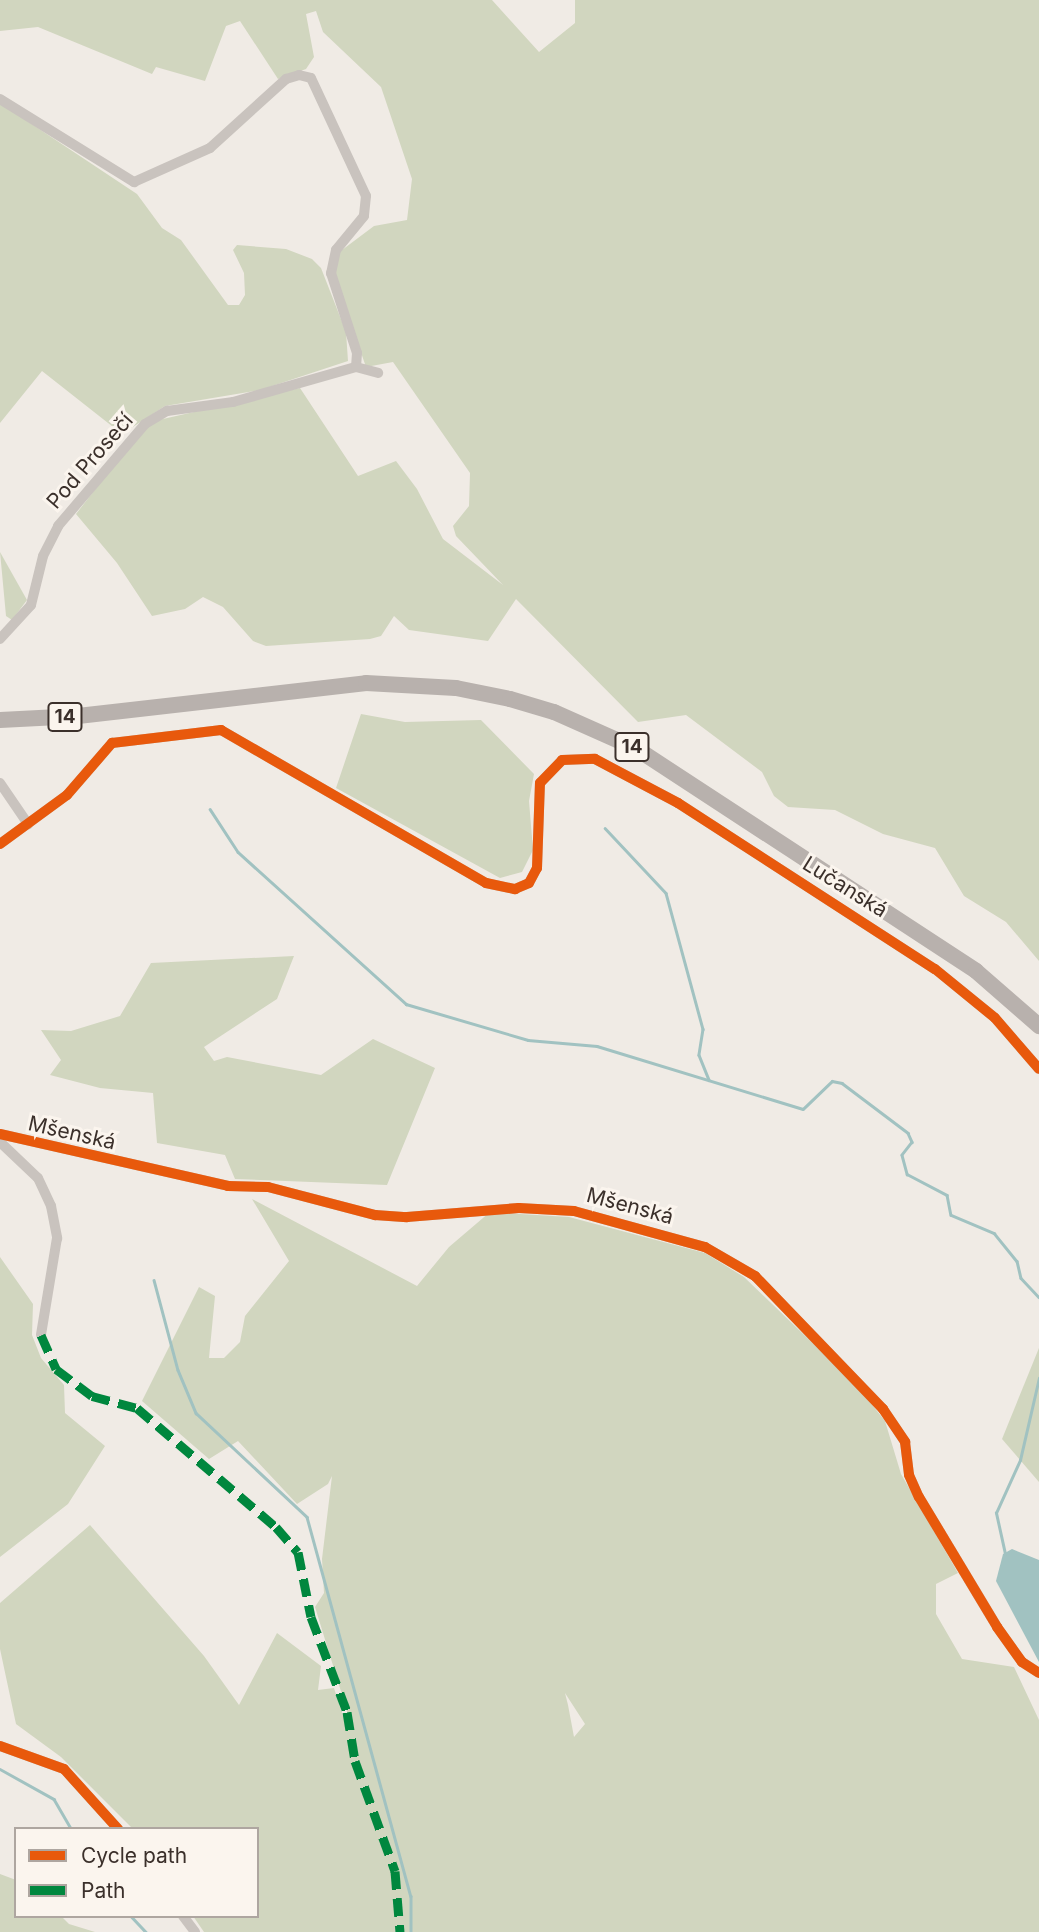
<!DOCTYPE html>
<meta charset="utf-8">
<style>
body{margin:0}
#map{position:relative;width:1039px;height:1932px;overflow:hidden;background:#f0ebe5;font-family:Inter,sans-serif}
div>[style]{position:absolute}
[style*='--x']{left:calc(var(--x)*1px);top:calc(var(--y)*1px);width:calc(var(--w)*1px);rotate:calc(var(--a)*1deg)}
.green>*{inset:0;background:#d1d6bf}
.water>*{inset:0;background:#a1c2c1}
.stream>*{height:2.5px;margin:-1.25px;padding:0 1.25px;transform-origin:1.25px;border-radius:1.25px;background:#a1c2c1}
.minor>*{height:10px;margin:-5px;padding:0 5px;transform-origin:5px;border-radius:5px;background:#c9c3be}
.primary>*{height:16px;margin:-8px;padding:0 8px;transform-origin:8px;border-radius:8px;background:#b8b1ad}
.quiet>*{height:9px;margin-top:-4.5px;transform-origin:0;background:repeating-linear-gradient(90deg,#00873e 0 18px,transparent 0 27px)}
.cycleway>*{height:10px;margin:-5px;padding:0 5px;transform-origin:5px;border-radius:5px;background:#e8590c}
span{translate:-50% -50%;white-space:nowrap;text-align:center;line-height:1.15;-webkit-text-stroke:6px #fbf5ee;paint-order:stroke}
.shield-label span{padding:2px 5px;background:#fbf5ee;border:2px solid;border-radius:5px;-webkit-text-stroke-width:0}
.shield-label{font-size:19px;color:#3b302b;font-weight:700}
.street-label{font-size:21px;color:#3b302b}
.legend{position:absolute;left:14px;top:1827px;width:245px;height:91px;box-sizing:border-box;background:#fbf5ee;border:2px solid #aea6a0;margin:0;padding:9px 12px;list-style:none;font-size:21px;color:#3b302b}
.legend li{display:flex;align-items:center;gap:14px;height:35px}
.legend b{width:35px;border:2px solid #aea6a0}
</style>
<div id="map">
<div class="green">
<i style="clip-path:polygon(0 0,492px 0,539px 52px,575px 23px,575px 0,1039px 0,1039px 961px,1006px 922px,964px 896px,935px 848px,883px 834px,835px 810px,788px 807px,774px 796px,762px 772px,686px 715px,638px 722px,516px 599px,488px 641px,409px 630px,394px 616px,381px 636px,370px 639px,266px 646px,253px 641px,223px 607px,203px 597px,185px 609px,152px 616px,117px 563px,76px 514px,139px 433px,154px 421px,300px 388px,358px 476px,396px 461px,417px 489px,443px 539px,503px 585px,456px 536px,453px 526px,469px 506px,470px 473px,393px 362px,366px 367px,335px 278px,338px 253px,374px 226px,407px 220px,412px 179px,381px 87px,323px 32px,316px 11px,306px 14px,314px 57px,306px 69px,278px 79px,240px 21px,226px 26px,205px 81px,156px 67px,152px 74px,38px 27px,0 31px)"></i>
<i style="clip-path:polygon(0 103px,137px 194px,162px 228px,181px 240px,228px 305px,239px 305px,245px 295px,244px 273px,233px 250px,237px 245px,286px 249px,312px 259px,321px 268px,346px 332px,348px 361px,260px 390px,165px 406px,122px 434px,42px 371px,0 423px)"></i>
<i style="clip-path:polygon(0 552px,27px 600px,12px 620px,6px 616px)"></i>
<i style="clip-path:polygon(361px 714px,405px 722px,481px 720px,534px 774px,529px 801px,533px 850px,522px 872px,500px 878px,336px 788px)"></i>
<i style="clip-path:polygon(294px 956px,277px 999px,204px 1047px,214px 1061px,227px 1057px,321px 1075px,373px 1039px,435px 1068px,387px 1185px,235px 1179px,225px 1155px,157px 1143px,153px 1093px,100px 1088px,50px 1075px,61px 1060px,41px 1030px,71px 1031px,120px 1016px,151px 963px)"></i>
<i style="clip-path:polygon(evenodd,252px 1199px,417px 1286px,449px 1247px,490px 1212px,569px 1217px,705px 1253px,744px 1277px,858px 1387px,885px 1421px,901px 1474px,958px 1573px,936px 1584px,936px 1614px,962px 1659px,1014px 1667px,1039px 1720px,1039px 1932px,204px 1932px,193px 1916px,257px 1916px,257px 1829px,133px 1829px,61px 1757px,16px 1724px,0 1649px,0 1603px,90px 1525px,204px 1656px,239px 1705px,277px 1633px,321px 1666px,318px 1690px,334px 1688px,347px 1729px,351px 1724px,315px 1607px,324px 1593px,322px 1559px,332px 1476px,328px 1484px,297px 1504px,238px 1441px,209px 1459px,142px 1401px,199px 1287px,215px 1296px,209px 1358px,224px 1358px,240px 1342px,245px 1316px,289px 1261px,252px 1199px,565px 1693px,585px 1724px,574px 1737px,568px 1705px,565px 1693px)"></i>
<i style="clip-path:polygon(0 1257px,33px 1304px,32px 1335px,41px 1358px,64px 1385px,65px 1413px,105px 1446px,68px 1504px,0 1557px)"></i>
<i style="clip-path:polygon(1039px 1348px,1039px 1482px,1002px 1439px)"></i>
<i style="clip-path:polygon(0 1874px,16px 1880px,16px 1916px,61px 1916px,69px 1924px,95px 1932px,0 1932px)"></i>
</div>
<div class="water">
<i style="clip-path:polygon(1012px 1549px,1039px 1560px,1039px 1662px,996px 1581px,1003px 1554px)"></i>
</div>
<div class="stream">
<i style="--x:210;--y:809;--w:51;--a:56.9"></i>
<i style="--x:238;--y:852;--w:227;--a:42.1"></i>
<i style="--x:406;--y:1004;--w:127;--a:16.4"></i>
<i style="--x:528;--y:1040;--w:69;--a:5"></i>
<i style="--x:597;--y:1046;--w:215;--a:17"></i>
<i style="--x:803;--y:1109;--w:40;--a:-44"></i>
<i style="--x:832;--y:1081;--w:10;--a:11"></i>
<i style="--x:842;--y:1083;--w:83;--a:37.1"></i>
<i style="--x:908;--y:1133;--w:10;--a:66"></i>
<i style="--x:912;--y:1142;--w:16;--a:128"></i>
<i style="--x:902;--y:1155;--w:20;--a:75"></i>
<i style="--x:907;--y:1174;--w:45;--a:27.7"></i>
<i style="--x:947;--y:1195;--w:20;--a:79"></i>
<i style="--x:951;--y:1215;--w:47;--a:22.7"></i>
<i style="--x:994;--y:1233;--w:36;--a:51"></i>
<i style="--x:1017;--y:1261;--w:17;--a:77"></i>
<i style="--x:1021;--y:1278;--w:26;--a:47"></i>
<i style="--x:605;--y:828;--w:89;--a:46.8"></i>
<i style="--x:666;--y:893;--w:141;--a:74.8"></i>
<i style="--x:703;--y:1029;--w:26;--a:99"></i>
<i style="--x:699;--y:1055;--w:27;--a:68"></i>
<i style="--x:154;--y:1280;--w:93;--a:75.1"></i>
<i style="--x:178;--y:1370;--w:47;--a:67.3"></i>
<i style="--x:196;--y:1413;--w:152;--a:43.1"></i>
<i style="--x:307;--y:1517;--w:393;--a:74.7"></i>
<i style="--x:411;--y:1896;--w:36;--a:90"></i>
<i style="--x:1005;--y:1554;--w:42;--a:-102.4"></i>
<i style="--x:996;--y:1513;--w:58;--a:-65.6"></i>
<i style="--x:1020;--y:1460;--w:84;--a:-77"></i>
<i style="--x:0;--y:1769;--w:62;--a:29.1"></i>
<i style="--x:54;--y:1799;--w:34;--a:60"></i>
<i style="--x:131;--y:1916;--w:22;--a:47"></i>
</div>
<div class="minor">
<i style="--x:0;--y:99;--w:158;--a:31.8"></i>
<i style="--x:134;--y:182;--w:83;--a:-24.1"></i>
<i style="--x:210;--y:148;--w:103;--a:-42.2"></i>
<i style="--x:286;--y:79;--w:14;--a:-17"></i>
<i style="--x:299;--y:75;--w:12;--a:14"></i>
<i style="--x:311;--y:78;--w:130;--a:65"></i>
<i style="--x:366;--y:196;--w:20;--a:96"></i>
<i style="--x:364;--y:216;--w:44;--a:129.5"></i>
<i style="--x:336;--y:250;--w:24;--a:102"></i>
<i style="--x:331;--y:273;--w:84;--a:72"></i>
<i style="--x:357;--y:353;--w:14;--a:94"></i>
<i style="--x:0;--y:639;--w:46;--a:-47.6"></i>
<i style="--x:31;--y:605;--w:50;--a:-76.2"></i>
<i style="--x:43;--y:556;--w:34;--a:-63"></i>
<i style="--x:58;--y:526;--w:134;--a:-49.5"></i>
<i style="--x:145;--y:424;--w:26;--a:-31"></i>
<i style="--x:167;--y:411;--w:67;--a:-7.8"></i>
<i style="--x:233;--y:402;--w:128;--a:-15.9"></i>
<i style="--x:356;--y:367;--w:23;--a:15"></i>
<i style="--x:0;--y:783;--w:50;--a:55.7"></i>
<i style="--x:0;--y:844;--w:83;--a:-36.2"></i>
<i style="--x:67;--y:795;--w:69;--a:-49.1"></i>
<i style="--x:112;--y:743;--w:110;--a:-6.8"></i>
<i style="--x:221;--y:730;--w:306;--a:30"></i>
<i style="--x:486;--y:883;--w:30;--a:12"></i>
<i style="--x:515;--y:889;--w:15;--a:-23"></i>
<i style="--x:529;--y:883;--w:17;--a:-62"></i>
<i style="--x:537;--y:868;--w:85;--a:-88"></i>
<i style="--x:540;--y:783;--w:32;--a:-46"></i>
<i style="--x:562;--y:760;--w:33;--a:-2"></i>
<i style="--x:595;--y:759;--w:94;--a:27.9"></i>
<i style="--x:678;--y:803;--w:306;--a:32.9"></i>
<i style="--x:935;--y:969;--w:77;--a:39.2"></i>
<i style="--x:995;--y:1018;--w:67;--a:49.2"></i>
<i style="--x:0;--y:1134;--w:234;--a:12.8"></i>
<i style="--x:228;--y:1186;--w:40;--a:1.4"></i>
<i style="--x:268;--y:1187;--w:111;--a:14.7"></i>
<i style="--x:375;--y:1215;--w:32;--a:4"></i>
<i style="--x:407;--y:1217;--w:112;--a:-4.6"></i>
<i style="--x:519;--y:1208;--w:55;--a:3.1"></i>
<i style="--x:574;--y:1211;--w:136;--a:15.4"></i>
<i style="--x:705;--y:1247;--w:58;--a:30.1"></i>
<i style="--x:755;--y:1276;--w:185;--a:46.1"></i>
<i style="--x:883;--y:1409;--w:40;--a:56"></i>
<i style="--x:905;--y:1442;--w:33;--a:83"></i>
<i style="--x:909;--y:1475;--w:24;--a:66"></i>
<i style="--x:919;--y:1497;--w:152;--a:59"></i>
<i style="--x:997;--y:1627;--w:43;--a:54.5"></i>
<i style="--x:1022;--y:1662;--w:20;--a:33"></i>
<i style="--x:0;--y:1142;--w:52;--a:43.5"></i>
<i style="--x:38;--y:1178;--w:31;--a:65"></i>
<i style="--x:51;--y:1206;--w:33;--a:79"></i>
<i style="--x:57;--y:1238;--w:98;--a:99.4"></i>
<i style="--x:0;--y:1746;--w:68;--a:19.8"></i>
<i style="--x:64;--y:1769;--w:81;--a:48"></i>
<i style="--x:183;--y:1916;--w:20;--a:53"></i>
</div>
<div class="primary">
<i style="--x:0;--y:720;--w:78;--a:-2.9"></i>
<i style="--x:78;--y:716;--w:290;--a:-6.5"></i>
<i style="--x:366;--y:683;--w:90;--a:3.2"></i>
<i style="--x:456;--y:688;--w:55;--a:11.5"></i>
<i style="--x:510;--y:699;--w:46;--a:16.5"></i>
<i style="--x:554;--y:712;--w:91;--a:24"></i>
<i style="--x:637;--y:749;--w:405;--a:33.2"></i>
<i style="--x:976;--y:971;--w:84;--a:41.1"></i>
</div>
<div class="quiet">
<i style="--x:41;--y:1335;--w:37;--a:66"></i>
<i style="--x:56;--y:1369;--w:45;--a:36.9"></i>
<i style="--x:92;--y:1396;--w:47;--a:14.9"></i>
<i style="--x:137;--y:1408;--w:183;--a:40.6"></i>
<i style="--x:276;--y:1527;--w:33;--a:49"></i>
<i style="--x:298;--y:1552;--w:66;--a:78.7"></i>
<i style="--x:311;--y:1617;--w:102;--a:69.2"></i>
<i style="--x:347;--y:1712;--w:50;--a:80.7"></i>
<i style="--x:355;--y:1761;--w:117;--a:70"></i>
<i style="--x:395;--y:1871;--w:61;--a:85.3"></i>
</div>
<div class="cycleway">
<i style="--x:0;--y:844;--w:83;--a:-36.2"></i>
<i style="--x:67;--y:795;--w:69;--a:-49.1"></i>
<i style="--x:112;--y:743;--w:110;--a:-6.8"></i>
<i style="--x:221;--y:730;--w:306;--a:30"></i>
<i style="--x:486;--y:883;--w:30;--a:12"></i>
<i style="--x:515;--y:889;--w:15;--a:-23"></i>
<i style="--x:529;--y:883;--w:17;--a:-62"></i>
<i style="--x:537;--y:868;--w:85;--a:-88"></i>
<i style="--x:540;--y:783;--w:32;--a:-46"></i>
<i style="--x:562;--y:760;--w:33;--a:-2"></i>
<i style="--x:595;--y:759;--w:94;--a:27.9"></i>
<i style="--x:678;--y:803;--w:306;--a:32.9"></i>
<i style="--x:935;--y:969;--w:77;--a:39.2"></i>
<i style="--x:995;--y:1018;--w:67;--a:49.2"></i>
<i style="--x:0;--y:1134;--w:234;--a:12.8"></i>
<i style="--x:228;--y:1186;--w:40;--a:1.4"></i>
<i style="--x:268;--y:1187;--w:111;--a:14.7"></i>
<i style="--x:375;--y:1215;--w:32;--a:4"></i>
<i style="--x:407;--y:1217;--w:112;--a:-4.6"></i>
<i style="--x:519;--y:1208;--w:55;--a:3.1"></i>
<i style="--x:574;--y:1211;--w:136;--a:15.4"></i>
<i style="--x:705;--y:1247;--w:58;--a:30.1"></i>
<i style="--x:755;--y:1276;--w:185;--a:46.1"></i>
<i style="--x:883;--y:1409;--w:40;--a:56"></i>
<i style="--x:905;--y:1442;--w:33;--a:83"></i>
<i style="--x:909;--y:1475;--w:24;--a:66"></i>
<i style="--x:919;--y:1497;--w:152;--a:59"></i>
<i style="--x:997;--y:1627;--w:43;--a:54.5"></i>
<i style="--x:1022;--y:1662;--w:20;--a:33"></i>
<i style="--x:0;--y:1746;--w:68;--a:19.8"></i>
<i style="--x:64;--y:1769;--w:81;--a:48"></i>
</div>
<div class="shield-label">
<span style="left:65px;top:717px">14</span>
<span style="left:632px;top:747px">14</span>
</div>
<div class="street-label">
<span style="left:90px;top:461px;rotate:-49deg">Pod Prosečí</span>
<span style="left:845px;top:887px;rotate:32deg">Lučanská</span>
<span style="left:72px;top:1133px;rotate:13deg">Mšenská</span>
<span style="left:630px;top:1206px;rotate:15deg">Mšenská</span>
</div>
<ul class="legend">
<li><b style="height:9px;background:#e8590c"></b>Cycle path</li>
<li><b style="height:9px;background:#00873e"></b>Path</li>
</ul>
</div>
